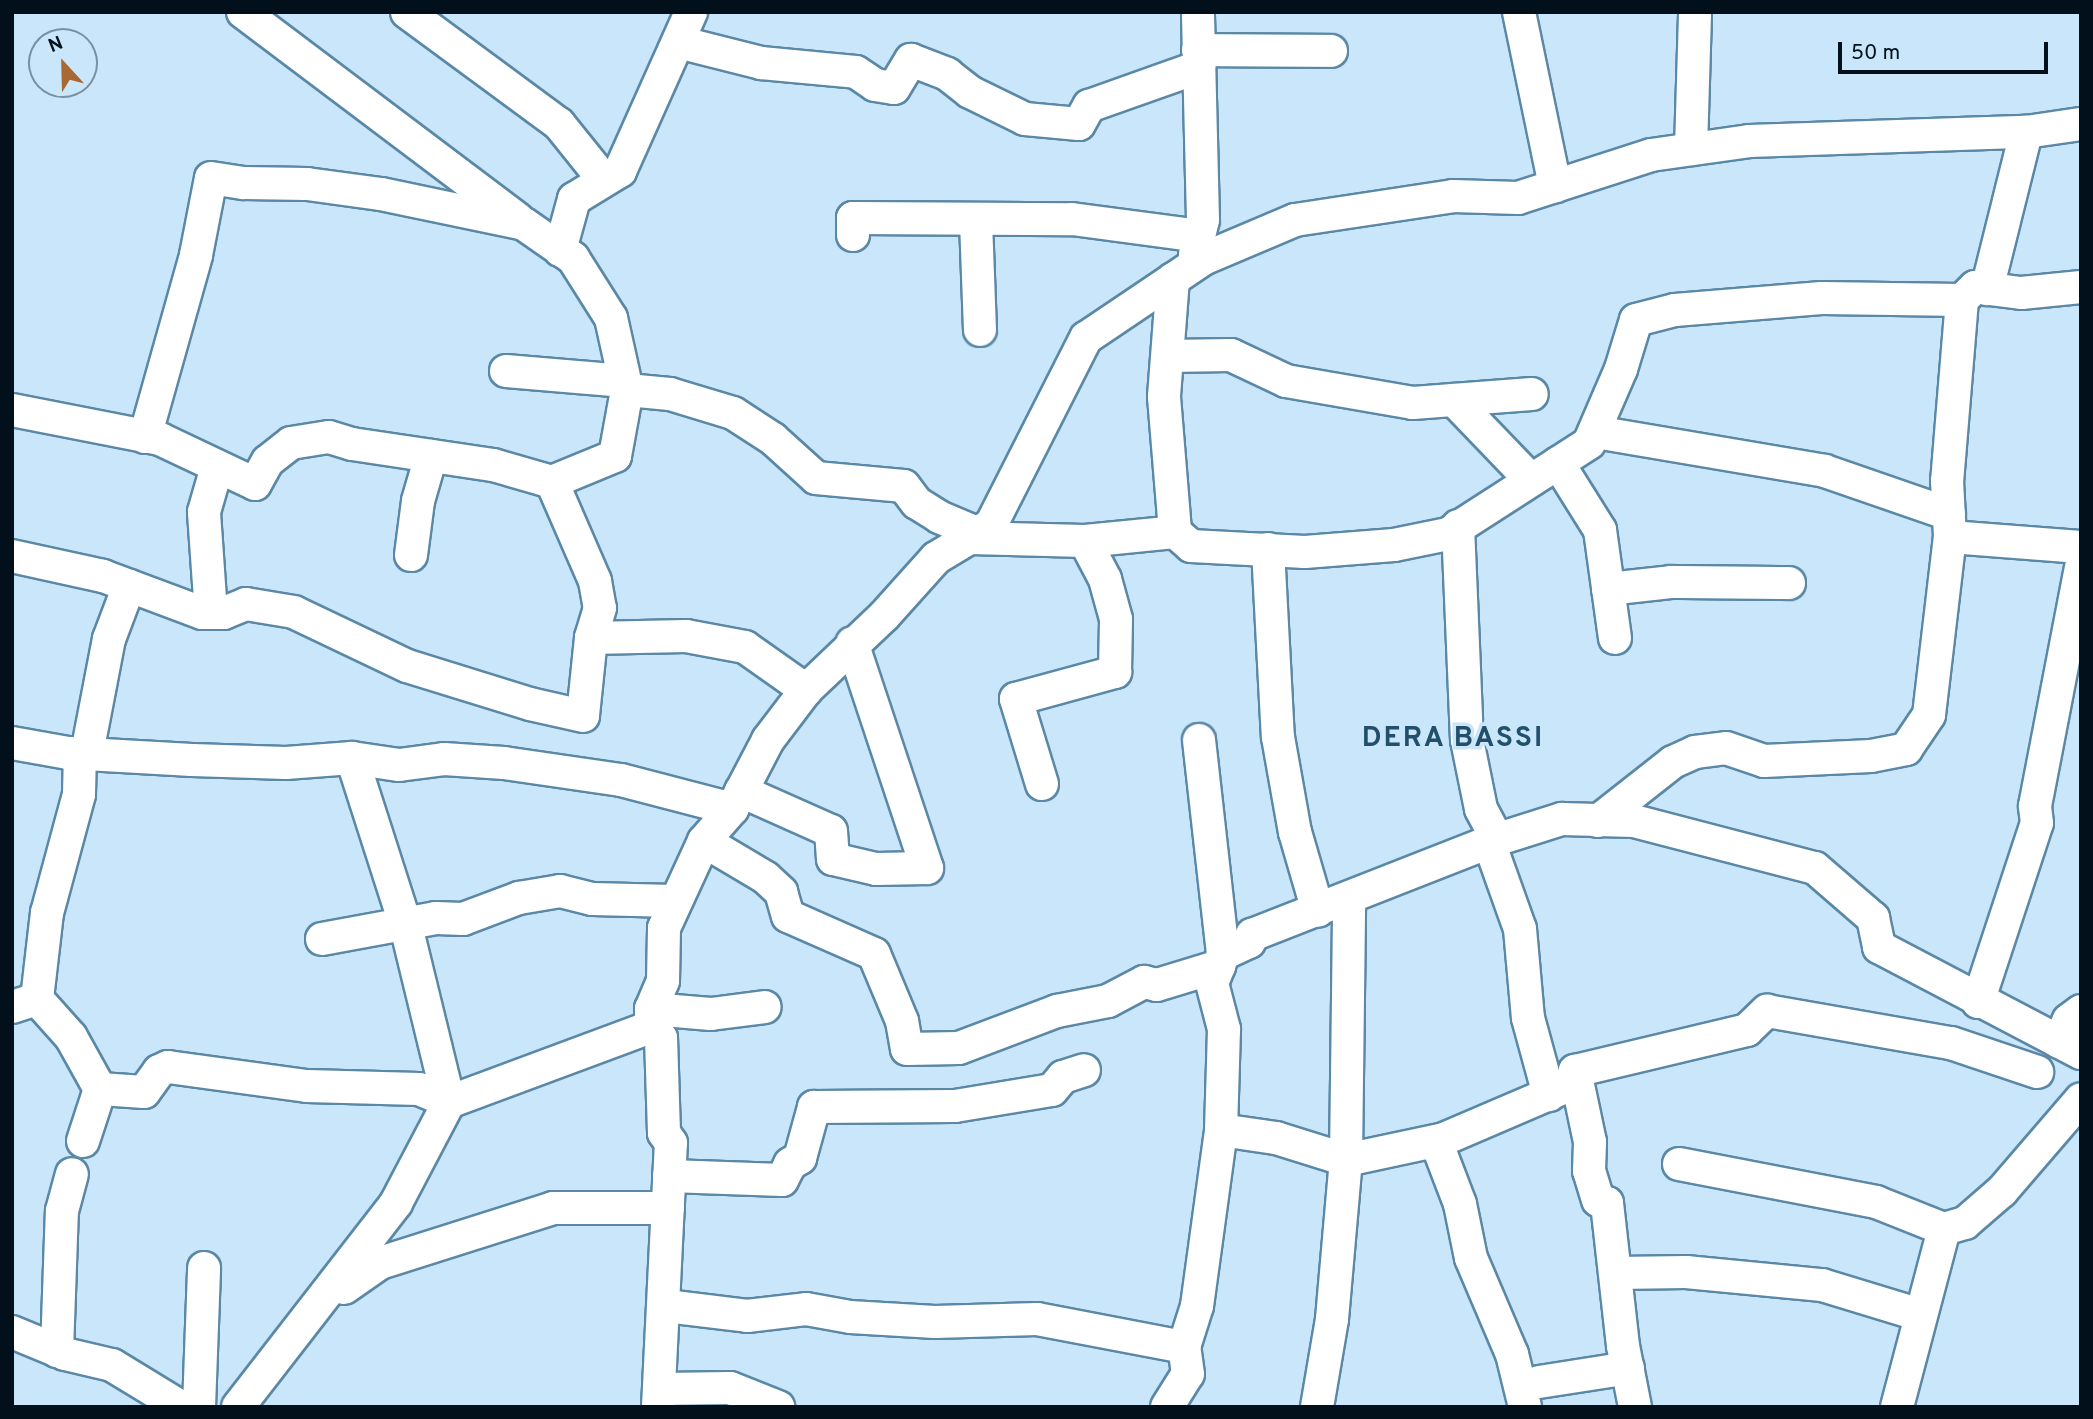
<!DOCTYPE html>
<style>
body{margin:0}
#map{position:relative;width:2093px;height:1419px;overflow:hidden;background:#c9e6fa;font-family:Overpass,sans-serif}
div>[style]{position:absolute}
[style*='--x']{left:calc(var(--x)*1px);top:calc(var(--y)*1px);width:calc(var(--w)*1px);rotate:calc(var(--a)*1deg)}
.roads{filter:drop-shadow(2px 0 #5a88a6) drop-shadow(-2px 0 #5a88a6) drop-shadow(0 2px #5a88a6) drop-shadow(0 -2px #5a88a6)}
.minor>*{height:32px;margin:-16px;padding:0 16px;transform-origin:16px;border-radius:16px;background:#fff}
span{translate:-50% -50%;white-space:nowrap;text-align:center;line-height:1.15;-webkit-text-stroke:7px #c9e6fa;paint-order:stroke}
.district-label{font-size:28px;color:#224f6a;font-weight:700;letter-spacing:2px}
.frame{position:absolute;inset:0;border:14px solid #01101b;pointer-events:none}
.north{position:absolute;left:28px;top:28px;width:70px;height:70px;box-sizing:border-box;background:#c9e6fa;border:2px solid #7990a1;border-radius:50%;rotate:338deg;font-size:19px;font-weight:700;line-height:28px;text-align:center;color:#01101b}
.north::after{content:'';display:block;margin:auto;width:24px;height:32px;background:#a86831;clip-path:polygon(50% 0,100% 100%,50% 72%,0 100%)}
.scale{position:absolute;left:1838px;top:42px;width:210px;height:32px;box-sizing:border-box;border:4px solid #01101b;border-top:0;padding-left:9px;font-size:21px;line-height:24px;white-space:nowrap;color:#01101b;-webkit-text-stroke:5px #c9e6fa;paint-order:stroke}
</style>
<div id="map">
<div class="roads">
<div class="minor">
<i style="--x:243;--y:12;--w:344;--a:37"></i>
<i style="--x:407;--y:12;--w:189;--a:36.4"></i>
<i style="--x:559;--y:124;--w:72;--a:51.2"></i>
<i style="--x:1519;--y:12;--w:178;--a:78.3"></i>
<i style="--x:678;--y:42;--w:86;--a:14.2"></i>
<i style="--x:761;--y:63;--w:95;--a:5.4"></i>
<i style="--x:856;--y:72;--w:23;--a:34"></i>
<i style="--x:875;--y:85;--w:19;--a:9"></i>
<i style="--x:894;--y:88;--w:33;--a:-59"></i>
<i style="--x:911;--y:60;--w:39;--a:21"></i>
<i style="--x:947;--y:74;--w:29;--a:38"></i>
<i style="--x:970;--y:92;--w:61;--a:26.1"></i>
<i style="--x:1025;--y:119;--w:54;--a:5.3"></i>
<i style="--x:1079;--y:124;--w:21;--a:-61"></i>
<i style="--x:1089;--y:106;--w:117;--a:-19.5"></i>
<i style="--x:1198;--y:50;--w:133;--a:0.4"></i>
<i style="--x:1691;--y:149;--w:137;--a:-88.3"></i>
<i style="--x:976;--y:221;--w:109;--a:87.9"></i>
<i style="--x:853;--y:235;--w:17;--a:-90"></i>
<i style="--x:853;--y:218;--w:219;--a:0.3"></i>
<i style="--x:1072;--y:219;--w:128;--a:7.6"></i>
<i style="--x:560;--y:250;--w:53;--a:-74.6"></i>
<i style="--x:574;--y:199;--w:54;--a:-31.3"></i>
<i style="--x:620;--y:171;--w:174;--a:-65.9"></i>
<i style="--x:1195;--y:254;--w:35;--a:-77"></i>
<i style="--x:1203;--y:220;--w:208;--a:-91.4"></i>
<i style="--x:1173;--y:279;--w:118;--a:94.4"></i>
<i style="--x:1164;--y:397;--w:135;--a:85.3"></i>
<i style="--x:2081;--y:287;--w:60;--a:174.3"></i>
<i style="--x:2021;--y:293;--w:46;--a:-172.6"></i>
<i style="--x:1975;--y:287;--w:18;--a:135"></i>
<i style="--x:1962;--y:300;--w:182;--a:94.7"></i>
<i style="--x:1947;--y:481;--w:56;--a:86.9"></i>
<i style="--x:1950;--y:537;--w:131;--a:4.4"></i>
<i style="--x:1987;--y:289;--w:162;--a:-76"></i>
<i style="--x:1168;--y:356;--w:63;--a:-0.9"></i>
<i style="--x:1231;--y:355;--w:61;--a:25.3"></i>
<i style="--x:1286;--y:381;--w:129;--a:9.8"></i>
<i style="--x:1413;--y:403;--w:119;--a:-4.3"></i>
<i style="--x:506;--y:371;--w:119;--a:4.8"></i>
<i style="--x:627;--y:390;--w:43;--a:5.3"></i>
<i style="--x:670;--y:394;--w:66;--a:16.8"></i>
<i style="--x:733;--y:413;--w:48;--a:33"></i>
<i style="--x:773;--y:439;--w:58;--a:42.2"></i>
<i style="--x:816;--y:478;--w:88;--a:5.2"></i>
<i style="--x:904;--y:486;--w:21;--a:53"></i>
<i style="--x:917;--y:503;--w:26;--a:32"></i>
<i style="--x:939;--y:517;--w:41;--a:22.8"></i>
<i style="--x:1454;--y:400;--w:110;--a:46.1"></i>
<i style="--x:12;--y:410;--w:151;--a:11.1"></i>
<i style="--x:160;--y:439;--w:105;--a:25.3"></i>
<i style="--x:255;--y:484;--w:26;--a:-61"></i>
<i style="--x:268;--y:461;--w:29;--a:-38"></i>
<i style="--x:291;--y:443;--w:38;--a:-9"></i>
<i style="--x:329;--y:437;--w:24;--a:17"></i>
<i style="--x:352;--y:444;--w:143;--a:8.5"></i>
<i style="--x:493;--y:465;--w:61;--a:16.1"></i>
<i style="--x:552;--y:482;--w:108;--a:66.5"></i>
<i style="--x:595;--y:581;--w:27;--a:80"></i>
<i style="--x:600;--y:608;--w:31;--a:107"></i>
<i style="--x:591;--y:638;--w:78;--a:95.9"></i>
<i style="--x:583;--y:716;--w:54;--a:-167.2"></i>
<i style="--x:530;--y:704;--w:129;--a:-162.8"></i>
<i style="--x:407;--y:666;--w:125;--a:-154.5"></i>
<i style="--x:294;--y:612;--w:49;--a:-170.5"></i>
<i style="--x:246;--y:604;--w:24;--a:158"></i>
<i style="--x:224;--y:613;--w:22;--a:180"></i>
<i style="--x:202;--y:613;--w:106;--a:-159.5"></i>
<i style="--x:103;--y:576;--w:93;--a:-167.6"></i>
<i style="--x:1595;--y:432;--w:233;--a:9.6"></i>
<i style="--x:1825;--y:471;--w:131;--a:19.1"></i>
<i style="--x:145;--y:437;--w:189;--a:-74.3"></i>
<i style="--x:196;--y:255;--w:78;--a:-79"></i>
<i style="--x:211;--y:178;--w:33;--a:9"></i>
<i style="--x:244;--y:183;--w:63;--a:0.9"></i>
<i style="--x:307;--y:184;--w:75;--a:7.7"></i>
<i style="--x:381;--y:194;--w:146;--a:11.8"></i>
<i style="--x:524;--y:224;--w:60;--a:34.8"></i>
<i style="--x:573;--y:258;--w:71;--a:57.7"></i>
<i style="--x:611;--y:318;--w:74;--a:77.5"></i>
<i style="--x:627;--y:390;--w:67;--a:100.3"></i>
<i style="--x:615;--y:456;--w:68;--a:157.6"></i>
<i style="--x:1558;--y:463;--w:79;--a:57.9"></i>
<i style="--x:1600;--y:530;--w:109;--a:82.1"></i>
<i style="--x:1458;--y:526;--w:214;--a:87.6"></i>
<i style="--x:1467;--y:740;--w:70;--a:78.5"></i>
<i style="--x:1481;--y:809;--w:34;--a:62"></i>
<i style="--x:970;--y:538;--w:115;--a:1.5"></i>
<i style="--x:1085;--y:541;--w:90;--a:-5.7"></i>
<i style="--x:1175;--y:532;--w:21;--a:41"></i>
<i style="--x:1191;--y:546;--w:114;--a:3"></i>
<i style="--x:1305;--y:552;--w:89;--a:-4.5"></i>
<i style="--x:1394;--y:545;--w:55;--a:-11.5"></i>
<i style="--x:1448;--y:534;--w:168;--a:-32.8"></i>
<i style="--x:1589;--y:443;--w:81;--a:-66.6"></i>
<i style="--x:1621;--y:369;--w:51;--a:-73"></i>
<i style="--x:1636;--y:320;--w:40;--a:-14.4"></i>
<i style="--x:1675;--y:310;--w:147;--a:-4.7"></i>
<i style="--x:1822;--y:298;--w:140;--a:0.8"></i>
<i style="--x:1268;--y:549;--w:188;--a:87"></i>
<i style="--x:1278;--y:737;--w:97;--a:79.9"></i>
<i style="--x:1295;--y:832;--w:82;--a:73.8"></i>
<i style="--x:411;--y:555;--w:54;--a:-82.6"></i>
<i style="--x:418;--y:501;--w:47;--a:-73.9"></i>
<i style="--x:1608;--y:589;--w:63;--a:-6.3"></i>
<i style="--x:1671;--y:582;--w:118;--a:0.5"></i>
<i style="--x:211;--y:613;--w:101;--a:-94"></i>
<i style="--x:204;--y:512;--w:47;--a:-73.9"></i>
<i style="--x:591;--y:638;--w:95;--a:-1.2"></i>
<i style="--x:686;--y:636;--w:60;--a:10.6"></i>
<i style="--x:745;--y:647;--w:75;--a:35.2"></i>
<i style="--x:1199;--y:740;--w:215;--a:83.6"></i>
<i style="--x:12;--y:743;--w:57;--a:10.1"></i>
<i style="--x:68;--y:753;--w:124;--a:3.2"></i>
<i style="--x:192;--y:760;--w:94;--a:1.8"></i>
<i style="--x:286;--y:763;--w:66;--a:-4.3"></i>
<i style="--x:352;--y:758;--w:48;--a:8.5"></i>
<i style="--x:399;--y:765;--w:45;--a:-7.6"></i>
<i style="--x:444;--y:759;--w:60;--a:3.8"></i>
<i style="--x:504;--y:763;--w:118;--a:8.3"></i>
<i style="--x:621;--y:780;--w:115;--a:14.6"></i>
<i style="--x:87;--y:753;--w:116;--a:-79.1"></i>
<i style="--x:109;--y:639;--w:57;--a:-69.3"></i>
<i style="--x:352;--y:758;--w:176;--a:72.2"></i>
<i style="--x:406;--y:926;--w:181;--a:76.3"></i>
<i style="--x:1042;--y:784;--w:89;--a:-107"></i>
<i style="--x:1016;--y:699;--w:103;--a:-15.3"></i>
<i style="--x:1115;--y:672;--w:53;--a:-88.9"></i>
<i style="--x:1116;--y:619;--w:41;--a:-105.4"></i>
<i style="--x:1105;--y:579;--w:43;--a:-117.8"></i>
<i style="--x:741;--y:791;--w:98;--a:24"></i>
<i style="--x:831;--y:831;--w:28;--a:86"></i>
<i style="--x:833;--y:859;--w:44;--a:13.1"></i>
<i style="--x:876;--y:869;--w:51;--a:-1.1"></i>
<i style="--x:927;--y:868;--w:237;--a:-108.4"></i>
<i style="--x:1598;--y:821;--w:95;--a:-38.2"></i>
<i style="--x:1673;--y:762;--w:24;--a:-24"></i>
<i style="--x:1695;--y:752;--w:31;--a:-7"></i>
<i style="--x:1726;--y:748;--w:40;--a:18.9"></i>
<i style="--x:1764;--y:761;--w:107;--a:-2.7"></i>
<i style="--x:1871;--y:756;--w:36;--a:-11"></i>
<i style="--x:1906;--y:749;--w:41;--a:-55.9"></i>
<i style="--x:1929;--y:715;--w:179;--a:-83.3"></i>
<i style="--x:704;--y:841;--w:72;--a:30.8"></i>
<i style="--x:766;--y:878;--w:21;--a:43"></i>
<i style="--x:781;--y:892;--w:25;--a:74"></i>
<i style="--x:788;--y:916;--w:94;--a:23.8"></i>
<i style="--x:874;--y:954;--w:73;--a:67.3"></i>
<i style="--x:902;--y:1021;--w:28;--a:80"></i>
<i style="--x:907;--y:1049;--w:52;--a:-1.1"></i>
<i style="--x:959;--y:1048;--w:105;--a:-20.7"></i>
<i style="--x:1057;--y:1011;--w:52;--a:-11.1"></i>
<i style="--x:1108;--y:1001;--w:41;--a:-27.8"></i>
<i style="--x:1144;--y:982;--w:13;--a:13"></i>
<i style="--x:1157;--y:985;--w:65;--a:-17"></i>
<i style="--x:1219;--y:966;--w:13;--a:-72"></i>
<i style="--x:1223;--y:954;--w:29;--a:-25"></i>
<i style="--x:1249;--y:942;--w:8;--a:-67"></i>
<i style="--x:1252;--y:935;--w:255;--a:-21.4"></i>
<i style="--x:1489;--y:842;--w:77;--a:-17.5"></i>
<i style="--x:1562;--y:819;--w:72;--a:1.6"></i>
<i style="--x:1634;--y:821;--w:187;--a:14.6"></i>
<i style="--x:1815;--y:868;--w:77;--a:40.8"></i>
<i style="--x:1873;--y:918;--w:30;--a:78"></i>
<i style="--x:1879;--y:947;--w:228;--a:27.7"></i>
<i style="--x:1489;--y:842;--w:92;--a:70.4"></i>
<i style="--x:1520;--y:929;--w:89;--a:84.9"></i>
<i style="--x:1528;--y:1018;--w:80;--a:74.7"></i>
<i style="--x:322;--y:939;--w:116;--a:-10.4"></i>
<i style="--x:436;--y:918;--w:27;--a:2"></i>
<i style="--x:463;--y:919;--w:60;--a:-20.6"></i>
<i style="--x:519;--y:898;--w:42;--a:-9.7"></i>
<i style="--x:560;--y:891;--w:33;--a:14"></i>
<i style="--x:592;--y:899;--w:83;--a:1.4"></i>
<i style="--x:1219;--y:966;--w:18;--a:112"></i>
<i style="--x:1212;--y:983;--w:48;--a:75.4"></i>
<i style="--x:1224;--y:1029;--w:101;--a:91.7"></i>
<i style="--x:37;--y:999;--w:87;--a:-83.4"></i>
<i style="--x:47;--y:913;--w:123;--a:-74.9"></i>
<i style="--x:79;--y:794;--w:41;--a:-88.6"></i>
<i style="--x:1978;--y:1002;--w:188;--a:-71.8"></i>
<i style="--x:2037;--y:823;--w:17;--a:-97"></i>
<i style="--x:2035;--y:806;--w:242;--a:-79.1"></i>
<i style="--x:12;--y:1007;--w:26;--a:-18"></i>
<i style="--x:37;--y:999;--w:51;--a:48.2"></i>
<i style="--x:71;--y:1037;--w:60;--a:60.9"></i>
<i style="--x:651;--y:1009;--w:60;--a:4.8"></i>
<i style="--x:711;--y:1014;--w:54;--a:-7.4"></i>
<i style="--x:2059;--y:1042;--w:24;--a:-66"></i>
<i style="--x:2069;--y:1020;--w:15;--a:-37"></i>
<i style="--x:83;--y:1141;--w:55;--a:-71.9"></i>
<i style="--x:100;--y:1089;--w:44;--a:3.9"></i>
<i style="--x:144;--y:1092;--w:26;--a:-54"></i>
<i style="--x:159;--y:1071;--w:10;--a:-24"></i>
<i style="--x:168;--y:1067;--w:140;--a:7.8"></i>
<i style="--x:307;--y:1086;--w:112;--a:1.5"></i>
<i style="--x:419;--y:1089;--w:33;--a:23"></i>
<i style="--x:1436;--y:1141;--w:67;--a:69.1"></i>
<i style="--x:1460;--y:1204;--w:55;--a:78.5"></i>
<i style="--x:1471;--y:1258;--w:104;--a:66.9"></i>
<i style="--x:1512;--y:1354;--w:55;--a:76.2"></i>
<i style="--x:1679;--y:1164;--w:201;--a:10.9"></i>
<i style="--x:1876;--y:1202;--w:73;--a:21.7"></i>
<i style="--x:669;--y:1176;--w:113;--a:2"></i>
<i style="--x:782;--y:1180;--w:18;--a:-63"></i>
<i style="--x:790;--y:1164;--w:12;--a:-31"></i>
<i style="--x:800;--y:1158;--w:53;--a:-74.6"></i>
<i style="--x:814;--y:1107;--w:141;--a:-0.4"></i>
<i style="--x:955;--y:1106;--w:98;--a:-9.4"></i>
<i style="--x:1052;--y:1090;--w:17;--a:-50"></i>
<i style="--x:1063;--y:1077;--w:22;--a:-18"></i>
<i style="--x:1617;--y:1273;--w:69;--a:-0.8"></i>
<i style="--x:1686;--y:1272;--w:137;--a:5.5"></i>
<i style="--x:1822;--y:1285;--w:103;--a:16.9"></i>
<i style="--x:344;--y:1288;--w:44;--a:-34.8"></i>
<i style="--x:380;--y:1263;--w:182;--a:-17.6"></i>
<i style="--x:553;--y:1208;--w:115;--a:0"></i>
<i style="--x:666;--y:1306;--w:82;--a:7"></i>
<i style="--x:747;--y:1316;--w:59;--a:-6.8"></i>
<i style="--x:806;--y:1309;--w:45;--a:10.3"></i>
<i style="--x:850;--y:1317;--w:85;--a:3.4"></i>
<i style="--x:935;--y:1322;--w:102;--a:-1.7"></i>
<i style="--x:1037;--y:1319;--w:150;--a:10.8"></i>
<i style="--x:12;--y:1332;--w:57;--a:22.5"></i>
<i style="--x:65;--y:1354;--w:48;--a:13.2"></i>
<i style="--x:112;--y:1365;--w:81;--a:31.3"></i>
<i style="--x:57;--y:1351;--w:140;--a:-88"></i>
<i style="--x:62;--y:1211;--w:38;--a:-75"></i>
<i style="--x:1539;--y:1382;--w:90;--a:-8.9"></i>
<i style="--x:660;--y:1389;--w:70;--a:-0.8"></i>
<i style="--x:730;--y:1388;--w:52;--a:21.6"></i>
<i style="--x:199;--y:1407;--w:139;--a:-87.9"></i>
<i style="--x:238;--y:1407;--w:258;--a:-52.2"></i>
<i style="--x:396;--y:1203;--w:114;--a:-62.3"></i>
<i style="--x:449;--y:1102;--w:215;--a:-20.4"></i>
<i style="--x:658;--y:1407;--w:264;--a:-87.2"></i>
<i style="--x:671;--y:1143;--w:12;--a:-125"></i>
<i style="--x:664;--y:1133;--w:95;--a:-91.8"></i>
<i style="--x:661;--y:1038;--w:15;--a:-132"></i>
<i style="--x:651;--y:1027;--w:18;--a:-90"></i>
<i style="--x:651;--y:1009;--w:30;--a:-67"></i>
<i style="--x:663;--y:981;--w:53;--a:-88.9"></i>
<i style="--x:664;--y:928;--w:96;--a:-65.3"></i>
<i style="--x:704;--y:841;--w:43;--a:-48.8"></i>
<i style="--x:732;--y:809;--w:78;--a:-62.4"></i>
<i style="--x:768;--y:740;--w:63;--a:-52.8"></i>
<i style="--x:806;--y:690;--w:108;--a:-43.5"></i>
<i style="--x:884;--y:616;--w:78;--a:-48.1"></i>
<i style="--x:936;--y:558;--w:64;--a:-31"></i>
<i style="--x:991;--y:525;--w:210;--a:-63.1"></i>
<i style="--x:1086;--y:338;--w:141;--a:-34"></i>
<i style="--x:1203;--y:259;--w:100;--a:-23"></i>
<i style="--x:1295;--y:220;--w:160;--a:-8.6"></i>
<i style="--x:1453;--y:196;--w:65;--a:1.8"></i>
<i style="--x:1518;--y:198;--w:140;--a:-17.9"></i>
<i style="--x:1651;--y:155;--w:99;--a:-8.1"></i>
<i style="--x:1749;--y:141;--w:277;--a:-1.9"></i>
<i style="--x:2026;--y:132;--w:56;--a:-8.3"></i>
<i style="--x:1167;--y:1407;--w:39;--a:-58"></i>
<i style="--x:1188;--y:1374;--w:27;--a:-98"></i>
<i style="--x:1184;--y:1347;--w:43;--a:-72.4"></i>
<i style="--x:1197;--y:1306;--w:178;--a:-82.2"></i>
<i style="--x:1221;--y:1130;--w:56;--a:8.3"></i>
<i style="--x:1276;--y:1138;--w:73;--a:17.4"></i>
<i style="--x:1346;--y:1160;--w:100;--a:-12.1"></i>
<i style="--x:1444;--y:1139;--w:145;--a:-23.2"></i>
<i style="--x:1317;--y:1407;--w:89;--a:-80.3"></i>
<i style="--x:1332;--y:1319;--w:160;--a:-85"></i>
<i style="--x:1346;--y:1160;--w:262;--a:-89.3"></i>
<i style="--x:1635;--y:1407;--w:62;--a:-101.1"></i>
<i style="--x:1623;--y:1346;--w:144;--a:-96.4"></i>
<i style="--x:1607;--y:1203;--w:9;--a:-162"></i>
<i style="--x:1598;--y:1200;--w:30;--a:-107"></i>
<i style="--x:1589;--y:1171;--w:29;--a:-88"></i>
<i style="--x:1590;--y:1142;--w:73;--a:-101.9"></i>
<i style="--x:1575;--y:1071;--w:177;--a:-13.4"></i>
<i style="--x:1747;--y:1030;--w:28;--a:-44"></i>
<i style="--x:1767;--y:1011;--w:187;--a:9.9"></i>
<i style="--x:1951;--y:1043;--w:91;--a:18.6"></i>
<i style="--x:1897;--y:1407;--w:184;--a:-75.2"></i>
<i style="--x:1944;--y:1229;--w:22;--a:-16"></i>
<i style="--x:1965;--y:1223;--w:49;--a:-40.9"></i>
<i style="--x:2002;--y:1191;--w:121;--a:-49.3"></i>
</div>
</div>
<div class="district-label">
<span style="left:1453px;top:739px">DERA BASSI</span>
</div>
<div class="frame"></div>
<div class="north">N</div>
<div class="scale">50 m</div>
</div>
